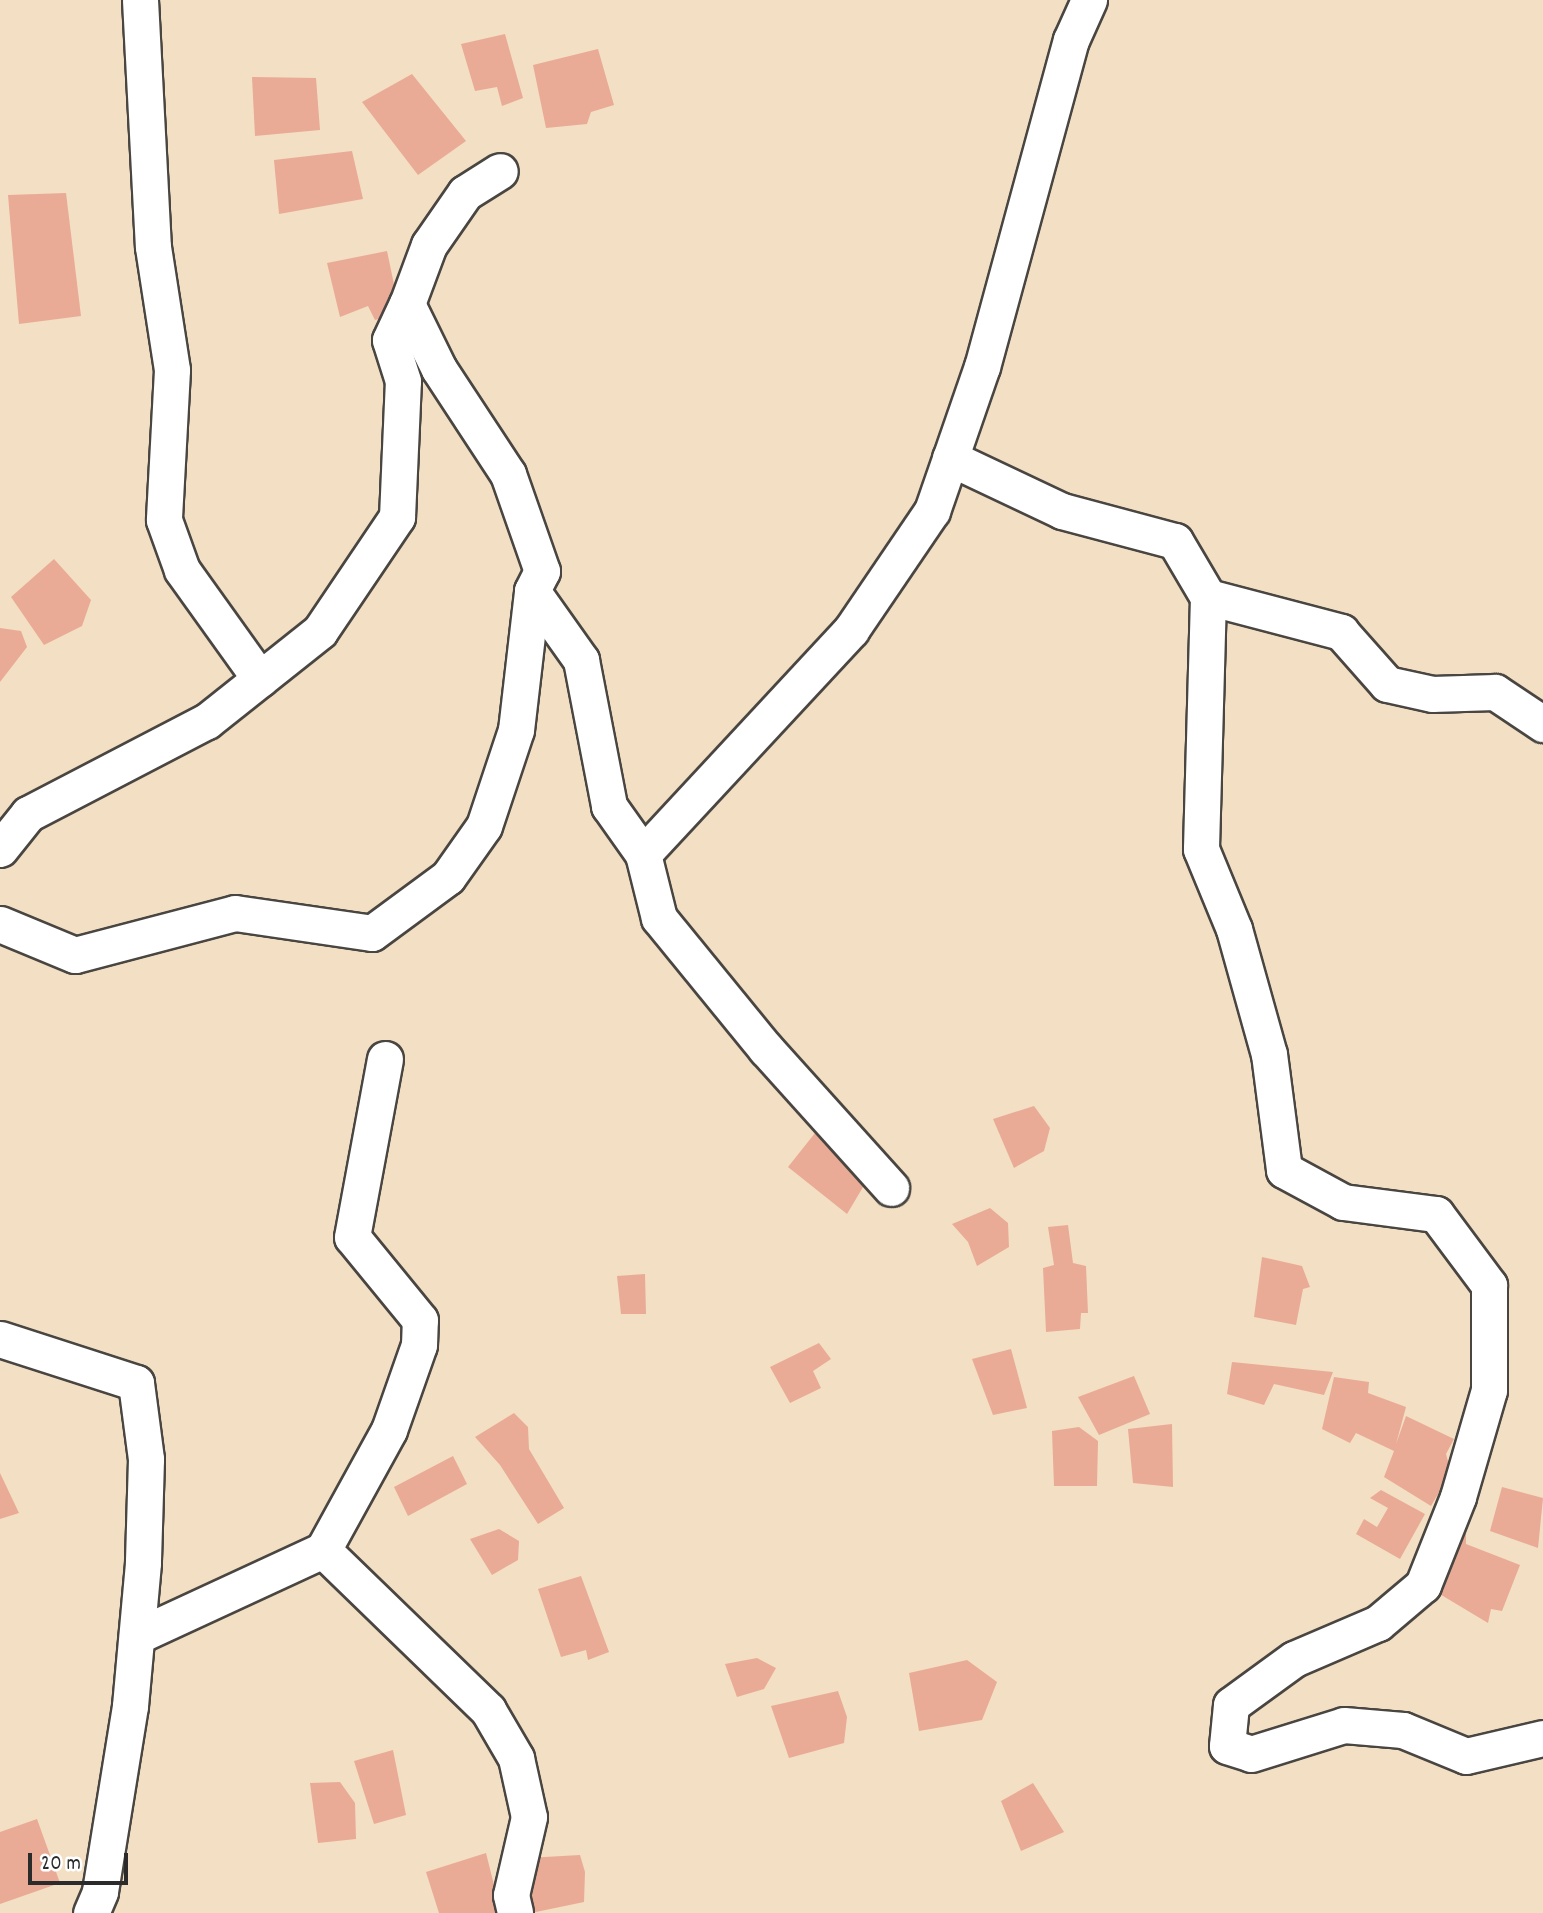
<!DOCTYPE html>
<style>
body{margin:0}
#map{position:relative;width:1543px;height:1913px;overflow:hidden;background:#f3dfc3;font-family:Dekko,sans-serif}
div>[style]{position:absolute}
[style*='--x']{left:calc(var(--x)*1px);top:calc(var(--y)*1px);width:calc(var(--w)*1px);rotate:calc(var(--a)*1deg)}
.building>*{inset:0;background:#e9ab96}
.roads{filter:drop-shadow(2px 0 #494642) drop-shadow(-2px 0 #494642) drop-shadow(0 2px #494642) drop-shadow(0 -2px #494642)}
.minor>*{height:35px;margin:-17.5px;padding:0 17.5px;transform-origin:17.5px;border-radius:17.5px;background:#fff}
span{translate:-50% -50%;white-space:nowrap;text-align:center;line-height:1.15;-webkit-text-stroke:7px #fff;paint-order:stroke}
.scale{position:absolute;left:28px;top:1853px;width:100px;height:32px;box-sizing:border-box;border:4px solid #2b2b2b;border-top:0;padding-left:9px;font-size:21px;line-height:24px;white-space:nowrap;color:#2b2b2b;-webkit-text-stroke:5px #fff;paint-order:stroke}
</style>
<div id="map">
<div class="building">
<i style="clip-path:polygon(505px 34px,523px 98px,502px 106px,497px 87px,475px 91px,461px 44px)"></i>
<i style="clip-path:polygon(598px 49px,614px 105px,591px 112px,587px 124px,546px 128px,533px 65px)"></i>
<i style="clip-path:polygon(412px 74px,466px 141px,418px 175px,362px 102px)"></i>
<i style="clip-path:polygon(252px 77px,316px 78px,320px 130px,255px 136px)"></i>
<i style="clip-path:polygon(352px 151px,363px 199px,279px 214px,274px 160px)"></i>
<i style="clip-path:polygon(66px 193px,81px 316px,19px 324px,8px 195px)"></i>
<i style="clip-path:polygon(387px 251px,400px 313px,375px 320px,368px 306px,340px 317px,327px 263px)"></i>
<i style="clip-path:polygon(54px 559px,91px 600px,82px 626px,44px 645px,11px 597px)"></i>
<i style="clip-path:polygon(0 628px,21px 631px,27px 647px,0 682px)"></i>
<i style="clip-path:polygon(1034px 1106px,1050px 1128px,1044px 1151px,1014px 1168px,993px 1119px)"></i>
<i style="clip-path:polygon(823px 1123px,869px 1177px,847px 1214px,788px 1167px)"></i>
<i style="clip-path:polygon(990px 1208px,1008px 1223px,1009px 1247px,977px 1266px,968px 1242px,952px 1224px)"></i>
<i style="clip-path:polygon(1068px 1225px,1073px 1263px,1086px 1266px,1088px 1313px,1081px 1313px,1080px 1329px,1046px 1332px,1043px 1268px,1054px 1265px,1048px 1227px)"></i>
<i style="clip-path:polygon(1262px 1257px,1302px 1266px,1310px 1287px,1303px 1289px,1296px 1325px,1254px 1317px)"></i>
<i style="clip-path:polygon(645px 1274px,646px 1314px,621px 1314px,617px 1276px)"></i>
<i style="clip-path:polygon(819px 1343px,831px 1359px,813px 1371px,821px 1388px,790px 1403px,770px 1367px)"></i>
<i style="clip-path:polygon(1011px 1349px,1027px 1408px,993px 1415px,972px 1359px)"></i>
<i style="clip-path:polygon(1232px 1362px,1333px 1372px,1324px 1395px,1274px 1384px,1264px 1405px,1227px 1394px)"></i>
<i style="clip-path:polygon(1134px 1376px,1150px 1414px,1099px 1435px,1078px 1397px)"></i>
<i style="clip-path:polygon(1334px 1377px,1369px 1382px,1368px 1393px,1406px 1407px,1396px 1444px,1406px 1416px,1454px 1439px,1446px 1454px,1451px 1472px,1431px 1506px,1384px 1477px,1394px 1451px,1356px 1433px,1350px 1443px,1322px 1429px)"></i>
<i style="clip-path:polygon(514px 1413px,528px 1427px,529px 1449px,564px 1508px,538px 1524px,500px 1465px,475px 1437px)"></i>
<i style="clip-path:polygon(1172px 1424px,1173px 1487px,1133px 1483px,1128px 1429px)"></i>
<i style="clip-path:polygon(1079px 1427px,1098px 1441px,1097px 1486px,1054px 1486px,1052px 1431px)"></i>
<i style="clip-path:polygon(453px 1456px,467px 1484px,408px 1516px,394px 1487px)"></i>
<i style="clip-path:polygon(0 1473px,19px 1513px,0 1519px)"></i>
<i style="clip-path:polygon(1502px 1487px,1543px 1498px,1538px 1548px,1490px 1531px)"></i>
<i style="clip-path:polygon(1381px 1490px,1425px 1514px,1400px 1559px,1356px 1534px,1364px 1519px,1377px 1527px,1388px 1508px,1370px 1498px)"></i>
<i style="clip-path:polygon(1453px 1528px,1466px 1534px,1466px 1544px,1520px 1565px,1502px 1611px,1491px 1609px,1488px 1623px,1428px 1587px)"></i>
<i style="clip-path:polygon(499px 1529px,519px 1541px,518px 1560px,492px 1575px,470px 1539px)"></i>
<i style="clip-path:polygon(581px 1576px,609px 1652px,588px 1660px,586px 1650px,561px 1657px,538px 1589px)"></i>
<i style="clip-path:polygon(757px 1658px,776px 1668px,764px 1689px,737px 1697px,725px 1664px)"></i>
<i style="clip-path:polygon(967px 1660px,997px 1682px,982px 1720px,919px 1731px,909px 1673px)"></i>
<i style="clip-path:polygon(838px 1691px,847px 1717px,844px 1743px,789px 1758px,771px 1706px)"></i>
<i style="clip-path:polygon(393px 1750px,406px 1815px,374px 1824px,354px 1761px)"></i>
<i style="clip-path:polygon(340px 1782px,355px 1803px,356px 1839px,318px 1843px,310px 1783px)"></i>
<i style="clip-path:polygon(1033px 1783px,1064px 1832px,1021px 1851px,1001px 1801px)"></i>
<i style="clip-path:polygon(37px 1819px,60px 1883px,0 1904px,0 1832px)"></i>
<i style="clip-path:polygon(486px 1853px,501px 1913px,439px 1913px,426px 1872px)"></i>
<i style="clip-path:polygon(580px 1855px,585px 1872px,584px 1902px,531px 1913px,527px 1858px)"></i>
</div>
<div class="roads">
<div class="minor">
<i style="--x:140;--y:0;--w:247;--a:87"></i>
<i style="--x:153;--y:247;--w:124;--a:81.2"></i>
<i style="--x:172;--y:370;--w:150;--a:93.1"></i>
<i style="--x:164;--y:520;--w:53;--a:70.2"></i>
<i style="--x:182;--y:570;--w:134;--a:54.4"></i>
<i style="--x:407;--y:304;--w:63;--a:-69.6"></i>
<i style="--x:429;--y:245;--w:63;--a:-55.3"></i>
<i style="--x:465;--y:193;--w:41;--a:-32.2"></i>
<i style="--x:950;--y:458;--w:124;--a:25.3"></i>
<i style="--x:1062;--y:511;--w:117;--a:14.9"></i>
<i style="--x:1175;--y:541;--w:65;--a:59.5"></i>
<i style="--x:1208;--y:597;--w:252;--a:91.6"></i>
<i style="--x:1201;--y:849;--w:87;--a:67.6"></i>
<i style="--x:1234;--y:929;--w:130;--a:74.4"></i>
<i style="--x:1269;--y:1054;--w:117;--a:82.6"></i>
<i style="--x:1284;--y:1170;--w:67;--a:28.5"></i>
<i style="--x:1343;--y:1202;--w:94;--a:7.4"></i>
<i style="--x:1436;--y:1214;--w:89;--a:53.3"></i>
<i style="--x:1489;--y:1285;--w:105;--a:90"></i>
<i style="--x:1489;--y:1390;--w:111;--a:106.2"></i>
<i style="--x:1458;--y:1497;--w:95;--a:111.7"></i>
<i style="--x:1423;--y:1585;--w:59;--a:139.8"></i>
<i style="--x:1378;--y:1623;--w:91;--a:156.8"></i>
<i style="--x:1294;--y:1659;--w:78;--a:143.9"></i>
<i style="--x:1231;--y:1705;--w:41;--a:95.6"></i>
<i style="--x:1227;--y:1746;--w:25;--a:18"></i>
<i style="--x:1251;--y:1754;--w:97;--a:-17.3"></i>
<i style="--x:1344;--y:1725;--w:59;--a:4.8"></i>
<i style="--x:1403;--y:1730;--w:68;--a:22.4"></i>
<i style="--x:1466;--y:1756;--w:79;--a:-13.2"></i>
<i style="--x:1208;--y:597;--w:138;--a:14.7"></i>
<i style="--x:1341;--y:632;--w:69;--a:48.5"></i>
<i style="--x:1387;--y:684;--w:46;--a:12.5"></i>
<i style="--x:1432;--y:694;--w:63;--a:-1.8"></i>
<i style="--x:1495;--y:692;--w:58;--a:33.7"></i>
<i style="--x:0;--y:849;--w:45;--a:-51.3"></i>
<i style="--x:28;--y:814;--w:202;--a:-27.5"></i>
<i style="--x:207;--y:721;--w:144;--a:-38.5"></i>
<i style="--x:320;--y:631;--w:138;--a:-56"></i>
<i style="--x:397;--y:517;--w:136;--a:-87.5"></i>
<i style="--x:403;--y:381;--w:43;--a:-107.6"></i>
<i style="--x:390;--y:340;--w:40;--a:-65"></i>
<i style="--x:407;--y:304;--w:72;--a:63.8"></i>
<i style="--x:439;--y:369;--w:126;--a:56.7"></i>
<i style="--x:508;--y:474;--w:103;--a:70.7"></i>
<i style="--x:542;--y:571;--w:22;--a:117"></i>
<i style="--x:532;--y:591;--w:85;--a:54.6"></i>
<i style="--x:581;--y:660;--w:149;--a:79.1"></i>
<i style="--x:609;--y:806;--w:59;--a:54.7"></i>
<i style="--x:643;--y:854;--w:66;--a:76"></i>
<i style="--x:659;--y:918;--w:169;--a:50.8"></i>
<i style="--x:766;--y:1049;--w:187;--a:48"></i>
<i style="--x:643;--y:854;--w:306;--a:-47.1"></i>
<i style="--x:851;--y:630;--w:144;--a:-55.8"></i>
<i style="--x:932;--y:511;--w:152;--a:-70.9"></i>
<i style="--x:982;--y:367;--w:339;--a:-74.8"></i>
<i style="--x:1071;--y:40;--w:44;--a:-65.8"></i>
<i style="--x:0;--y:924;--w:81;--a:22.5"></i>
<i style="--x:75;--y:955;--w:165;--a:-14.7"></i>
<i style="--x:235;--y:913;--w:138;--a:8.3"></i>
<i style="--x:372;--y:933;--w:94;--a:-36.4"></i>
<i style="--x:448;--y:877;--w:62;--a:-54.8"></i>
<i style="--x:484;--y:826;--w:101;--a:-71.6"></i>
<i style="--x:516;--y:730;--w:140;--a:-83.4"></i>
<i style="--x:0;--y:1339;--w:143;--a:17.9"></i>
<i style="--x:136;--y:1383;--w:77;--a:82.5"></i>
<i style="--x:146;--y:1459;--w:104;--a:91.7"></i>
<i style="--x:143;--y:1563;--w:144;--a:95.2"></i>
<i style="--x:130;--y:1706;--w:188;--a:99.2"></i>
<i style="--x:100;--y:1892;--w:23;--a:113"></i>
<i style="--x:323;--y:1550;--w:230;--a:44.1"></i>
<i style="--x:488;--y:1710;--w:56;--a:59.7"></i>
<i style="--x:516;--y:1758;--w:60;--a:77.6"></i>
<i style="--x:529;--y:1817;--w:80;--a:103"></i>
<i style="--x:511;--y:1895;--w:18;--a:77"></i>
<i style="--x:137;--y:1636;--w:205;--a:-24.8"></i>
<i style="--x:323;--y:1550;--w:137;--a:-61.2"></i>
<i style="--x:389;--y:1430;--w:90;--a:-70.6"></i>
<i style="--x:419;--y:1345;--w:25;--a:-88"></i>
<i style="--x:420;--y:1320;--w:107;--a:-129.3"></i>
<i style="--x:352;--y:1237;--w:181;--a:-79.5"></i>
</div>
</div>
<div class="scale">20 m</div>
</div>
